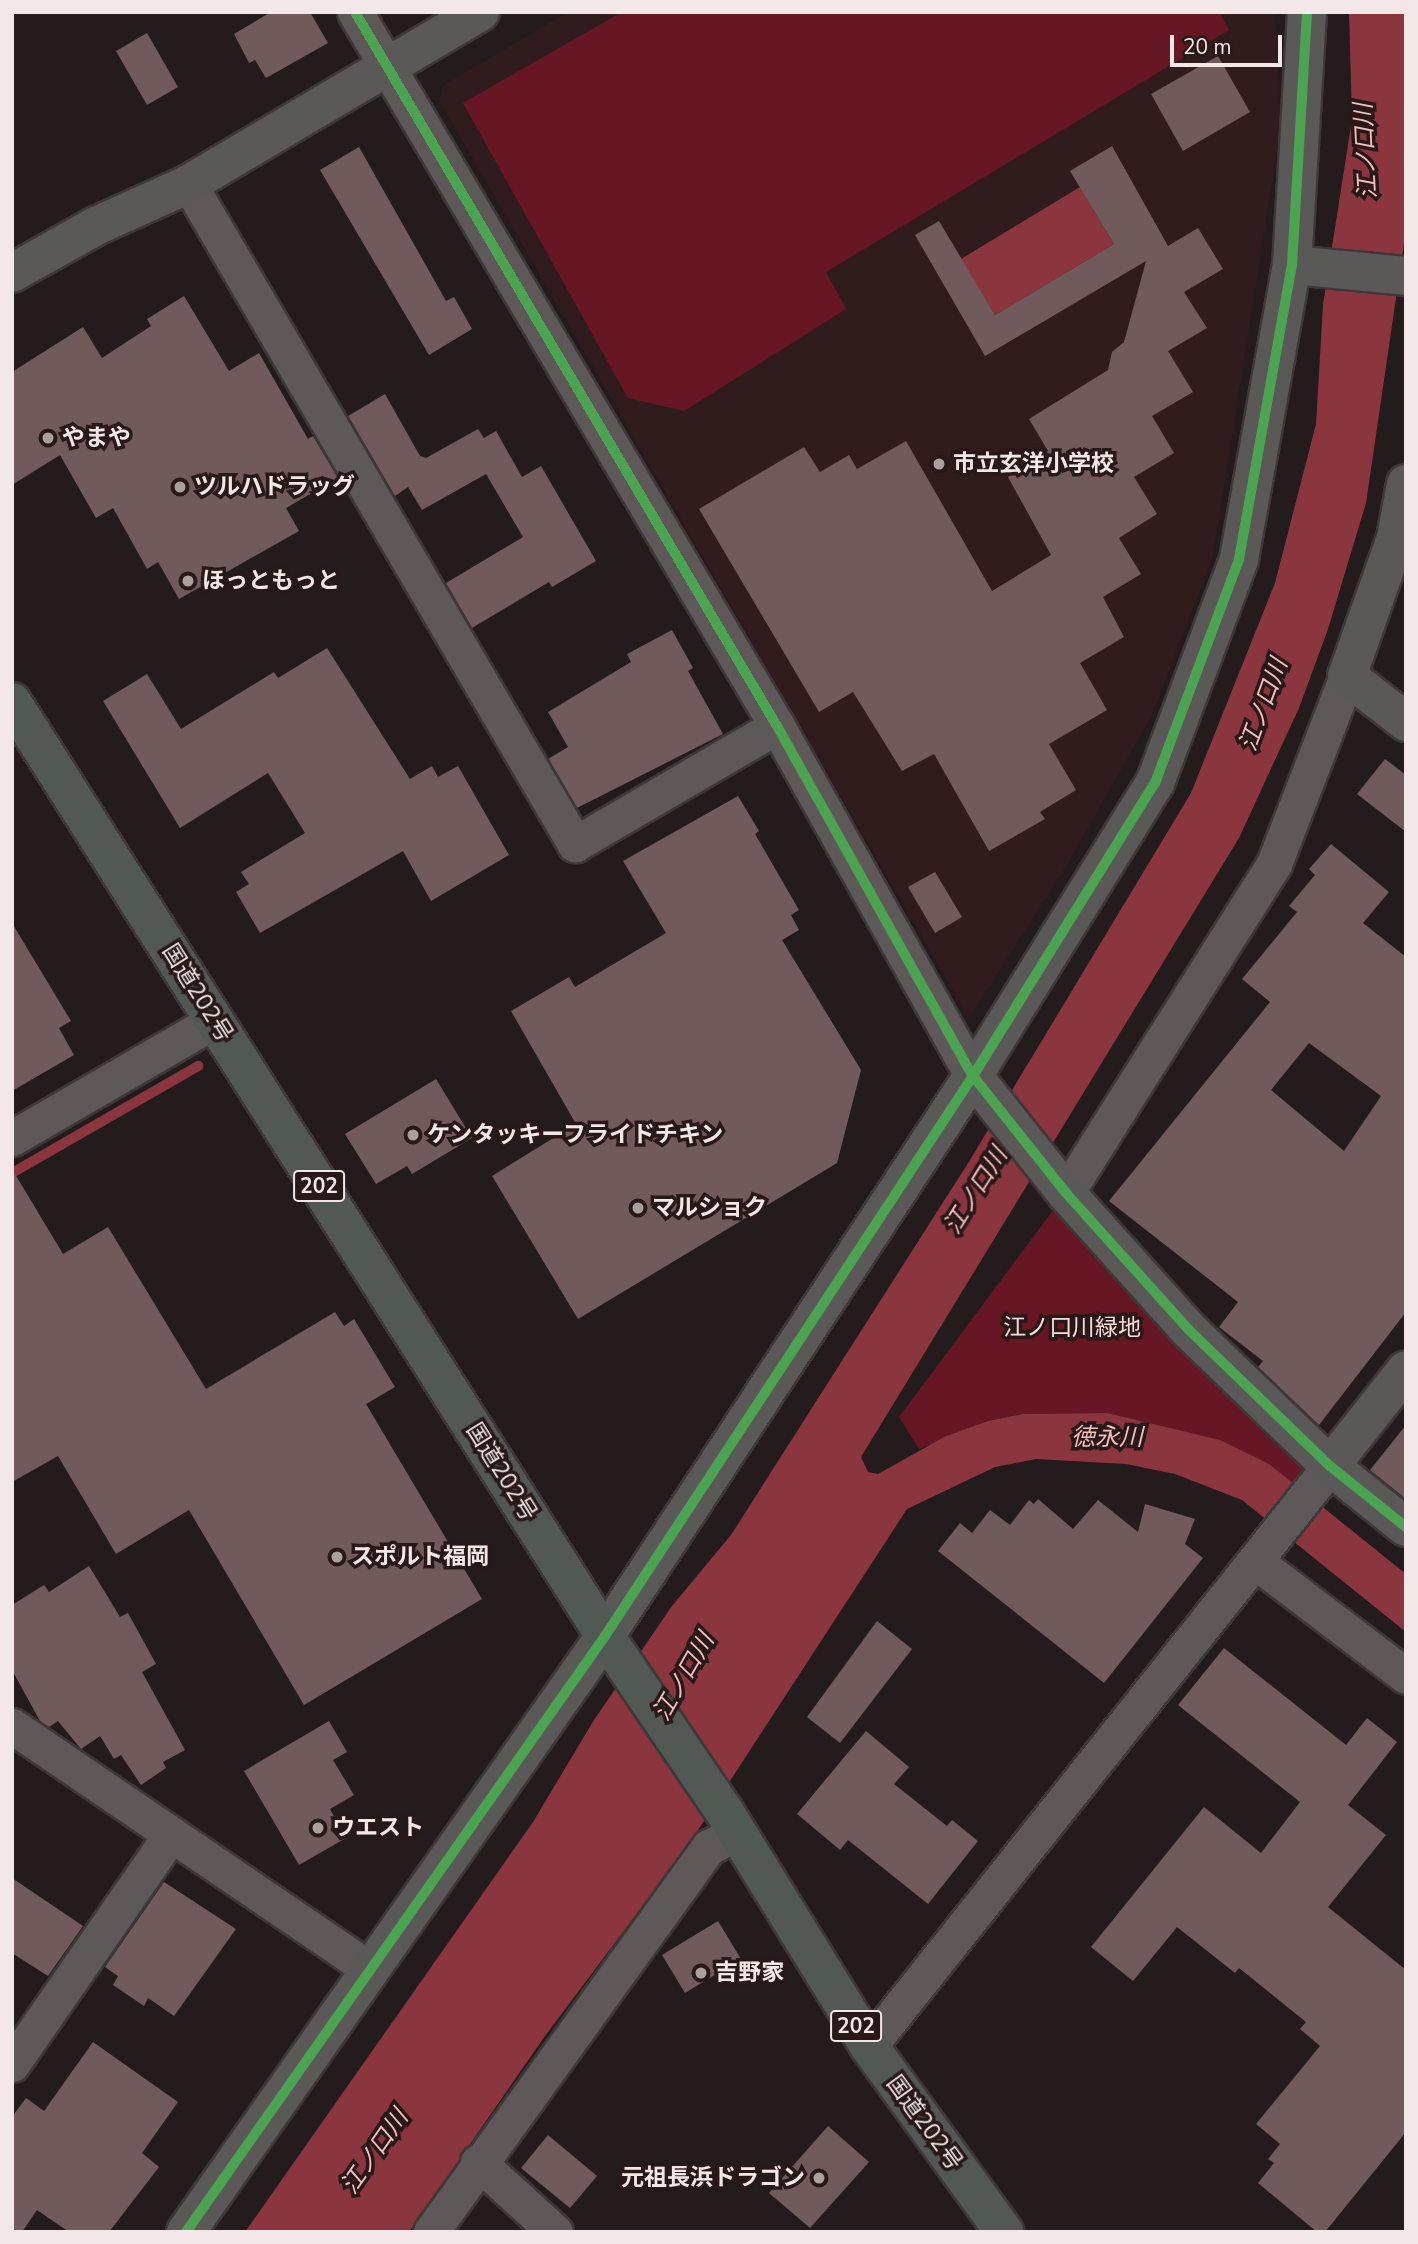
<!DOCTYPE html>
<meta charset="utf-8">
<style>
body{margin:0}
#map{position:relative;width:1418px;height:2244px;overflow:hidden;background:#241c1c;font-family:"Nunito Sans","Noto Sans JP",sans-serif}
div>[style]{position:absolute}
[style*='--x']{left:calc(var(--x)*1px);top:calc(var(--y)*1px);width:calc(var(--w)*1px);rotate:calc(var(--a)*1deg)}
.built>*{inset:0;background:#311c1d}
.green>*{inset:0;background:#661723}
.water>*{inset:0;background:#8b353e}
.stream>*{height:10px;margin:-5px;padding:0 5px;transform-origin:5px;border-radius:5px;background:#8b353e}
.building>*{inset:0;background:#705a5b}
.roads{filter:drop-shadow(2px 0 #3f3838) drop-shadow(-2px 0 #3f3838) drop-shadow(0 2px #3f3838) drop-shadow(0 -2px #3f3838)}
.street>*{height:35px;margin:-17.5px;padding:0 17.5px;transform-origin:17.5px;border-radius:17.5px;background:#5f5858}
.secondary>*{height:38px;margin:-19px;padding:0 19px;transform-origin:19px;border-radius:19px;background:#5b5958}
.highway>*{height:38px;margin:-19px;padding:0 19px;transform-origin:19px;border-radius:19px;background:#525854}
.cycleway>*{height:10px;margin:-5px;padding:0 5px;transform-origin:5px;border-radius:5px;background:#4ca352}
.dots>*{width:19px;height:19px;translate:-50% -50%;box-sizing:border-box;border:4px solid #281818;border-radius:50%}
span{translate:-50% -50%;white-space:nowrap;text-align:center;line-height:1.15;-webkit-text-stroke:7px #281818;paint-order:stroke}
.shield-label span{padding:2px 5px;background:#281818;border:2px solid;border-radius:5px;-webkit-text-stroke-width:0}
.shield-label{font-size:21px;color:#f3e7e7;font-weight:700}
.poi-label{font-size:23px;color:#f3e7e7;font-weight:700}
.left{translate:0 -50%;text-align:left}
.right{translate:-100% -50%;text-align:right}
.street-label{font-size:23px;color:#f3e7e7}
.park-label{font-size:23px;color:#f8dcdc}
.water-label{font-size:24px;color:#f4bebe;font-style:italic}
.frame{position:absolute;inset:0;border:14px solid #f3e7e7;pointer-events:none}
.scale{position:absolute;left:1170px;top:35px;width:112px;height:32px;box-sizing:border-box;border:4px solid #f3e7e7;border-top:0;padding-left:9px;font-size:21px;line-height:24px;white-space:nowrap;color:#f3e7e7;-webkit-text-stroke:5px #281818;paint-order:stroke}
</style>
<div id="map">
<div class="built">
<i style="clip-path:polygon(568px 12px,1275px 12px,1281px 126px,1213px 556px,1152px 715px,1068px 863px,969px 1018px,439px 100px,444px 85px)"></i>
</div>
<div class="green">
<i style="clip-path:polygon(622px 12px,1219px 12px,1229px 30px,826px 272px,846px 309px,684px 411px,628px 398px,463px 103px)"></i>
<i style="clip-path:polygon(1066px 1193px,1330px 1466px,1307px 1496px,1107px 1413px,1023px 1414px,988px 1421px,919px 1449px,899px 1417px)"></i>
</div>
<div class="water">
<i style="clip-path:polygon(1349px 12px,1406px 12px,1406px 230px,1366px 503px,1328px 629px,1299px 708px,1239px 838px,861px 1457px,868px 1472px,878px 1474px,944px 1437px,988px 1421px,1023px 1414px,1107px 1413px,1220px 1440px,1269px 1464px,1406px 1574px,1406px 1632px,1242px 1500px,1175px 1474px,1126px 1464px,1036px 1459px,995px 1467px,907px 1509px,689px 1844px,545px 2036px,409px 2232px,245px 2232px,533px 1822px,594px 1720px,672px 1606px,731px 1535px,970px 1160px,1191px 793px,1275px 583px,1316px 424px,1323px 305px,1352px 119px)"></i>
<i style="clip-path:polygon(1080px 187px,1114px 244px,995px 315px,961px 259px)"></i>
</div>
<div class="stream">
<i style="--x:12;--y:1173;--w:215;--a:-29.9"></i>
</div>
<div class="building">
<i style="clip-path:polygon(271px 12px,310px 12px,328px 43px,266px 78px,255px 60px,249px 63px,234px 34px)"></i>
<i style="clip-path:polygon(147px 33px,178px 87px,147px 105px,116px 51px)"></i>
<i style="clip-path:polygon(1218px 56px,1250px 112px,1183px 151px,1151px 94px)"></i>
<i style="clip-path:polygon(1112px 146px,1168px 246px,1198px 228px,1223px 269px,1184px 292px,1207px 328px,1168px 351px,1193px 392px,1152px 416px,1174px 453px,1134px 477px,1157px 514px,1119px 538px,1141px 574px,1103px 597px,1124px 637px,1080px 663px,1107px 710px,1049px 744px,1076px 790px,1040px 812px,1045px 819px,989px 851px,934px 754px,902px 771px,853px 692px,819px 712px,699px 509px,804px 447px,820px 472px,849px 455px,857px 469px,906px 441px,992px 591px,1051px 555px,1008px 477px,1048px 451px,1029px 419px,1108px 370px,1112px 352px,1124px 342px,1146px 261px,985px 356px,915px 235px,939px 221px,995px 315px,1114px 244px,1070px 171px)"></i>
<i style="clip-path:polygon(359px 147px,446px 301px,454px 297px,472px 329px,429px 355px,320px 170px)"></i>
<i style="clip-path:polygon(184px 296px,229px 371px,259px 353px,308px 439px,313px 436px,338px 478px,286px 508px,299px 531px,179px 599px,158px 562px,147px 569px,113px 508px,96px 518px,60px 455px,12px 485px,12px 372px,83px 327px,102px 358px,151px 326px,147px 319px)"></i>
<i style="clip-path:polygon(385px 394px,420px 456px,426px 458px,478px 429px,484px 438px,496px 431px,522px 477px,541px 466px,596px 561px,552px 587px,549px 582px,472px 628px,446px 583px,523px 537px,486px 474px,422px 510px,408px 487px,395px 496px,348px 416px)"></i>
<i style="clip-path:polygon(672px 630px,693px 668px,688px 671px,723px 734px,577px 808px,548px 759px,568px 747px,548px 712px,631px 662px,627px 654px)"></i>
<i style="clip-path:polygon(327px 648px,410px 779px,432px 766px,438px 777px,458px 766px,509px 855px,431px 901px,403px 851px,260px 933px,236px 892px,249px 884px,241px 872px,305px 833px,268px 773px,180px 828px,103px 701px,147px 674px,181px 729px,274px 672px,278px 678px)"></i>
<i style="clip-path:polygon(1385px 759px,1406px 775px,1406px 832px,1357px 794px)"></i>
<i style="clip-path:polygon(738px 796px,759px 831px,755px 834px,799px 910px,791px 915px,799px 930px,782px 940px,861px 1070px,837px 1163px,578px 1319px,492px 1176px,576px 1124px,511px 1011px,569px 977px,575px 987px,666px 933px,623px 861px)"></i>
<i style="clip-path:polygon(evenodd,1331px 844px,1389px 892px,1363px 923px,1406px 957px,1406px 1312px,1319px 1425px,1258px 1367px,1263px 1361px,1219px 1327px,1238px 1302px,1109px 1201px,1270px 1002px,1242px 979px,1297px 912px,1289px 906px,1315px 875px,1309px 869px,1331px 844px,1309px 1043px,1381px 1096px,1344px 1151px,1271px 1090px,1309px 1043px)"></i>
<i style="clip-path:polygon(935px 872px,962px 917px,935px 933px,908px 887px)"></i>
<i style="clip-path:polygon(12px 923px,71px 1021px,59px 1028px,74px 1055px,12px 1091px)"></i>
<i style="clip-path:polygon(436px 1079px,472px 1138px,412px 1174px,407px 1166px,376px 1184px,345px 1134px)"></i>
<i style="clip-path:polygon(12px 1169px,63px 1254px,108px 1227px,206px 1389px,335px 1312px,344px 1326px,354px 1319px,395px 1387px,366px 1404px,482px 1599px,304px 1705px,189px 1510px,116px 1554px,58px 1456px,12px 1482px)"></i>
<i style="clip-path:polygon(1406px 1425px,1406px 1499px,1370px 1470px)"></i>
<i style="clip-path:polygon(1038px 1499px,1073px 1529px,1098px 1500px,1138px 1532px,1145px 1504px,1195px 1519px,1185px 1544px,1203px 1558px,1104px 1683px,938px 1551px,960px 1523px,972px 1533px,990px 1510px,1010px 1525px,1029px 1500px,1034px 1504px)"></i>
<i style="clip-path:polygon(89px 1566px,120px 1617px,128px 1613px,156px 1664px,142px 1672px,185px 1750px,163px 1762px,166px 1768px,141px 1785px,121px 1755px,114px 1759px,100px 1736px,81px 1749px,58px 1721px,49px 1727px,40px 1721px,12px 1670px,12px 1605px,44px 1585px,49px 1592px)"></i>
<i style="clip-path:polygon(877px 1621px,912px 1649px,840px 1743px,807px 1717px)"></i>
<i style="clip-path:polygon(1224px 1648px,1346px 1745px,1367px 1718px,1397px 1742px,1348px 1805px,1386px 1835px,1328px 1907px,1406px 1970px,1406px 2132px,1325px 2232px,1317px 2232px,1258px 2183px,1274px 2163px,1268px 2159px,1280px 2144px,1256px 2124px,1320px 2046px,1300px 2029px,1306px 2022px,1239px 1968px,1235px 1973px,1177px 1927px,1133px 1981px,1091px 1947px,1204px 1807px,1261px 1853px,1300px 1802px,1178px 1705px)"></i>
<i style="clip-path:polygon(329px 1721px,347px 1752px,333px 1760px,354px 1795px,330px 1809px,346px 1838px,299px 1865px,244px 1771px)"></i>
<i style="clip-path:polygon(866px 1731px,909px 1767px,894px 1784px,947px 1826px,952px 1820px,978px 1841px,928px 1904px,848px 1840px,840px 1850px,797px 1814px)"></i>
<i style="clip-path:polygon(12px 1878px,83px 1926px,48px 1976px,12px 1953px)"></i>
<i style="clip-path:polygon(164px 1882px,236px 1929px,174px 2016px,148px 1998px,144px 2006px,113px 1985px,118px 1976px,105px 1967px)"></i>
<i style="clip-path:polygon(718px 1921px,741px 1959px,685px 1993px,662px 1955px)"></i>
<i style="clip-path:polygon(93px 2042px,178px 2102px,142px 2153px,159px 2167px,109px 2232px,69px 2232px,37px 2210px,22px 2232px,12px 2232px,12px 2117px,26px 2098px,44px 2111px)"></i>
<i style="clip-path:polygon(828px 2126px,869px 2162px,810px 2228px,769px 2193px)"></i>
<i style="clip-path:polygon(548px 2135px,597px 2176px,570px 2208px,521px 2168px)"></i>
</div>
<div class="roads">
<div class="street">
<i style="--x:355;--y:12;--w:829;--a:59.42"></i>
<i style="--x:777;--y:726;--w:401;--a:60.8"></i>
<i style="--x:189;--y:184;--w:765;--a:59.68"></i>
<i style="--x:575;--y:844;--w:234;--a:-30.3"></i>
<i style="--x:12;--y:1138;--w:233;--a:-30.1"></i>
<i style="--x:1066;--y:1193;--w:389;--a:-57.7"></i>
<i style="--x:1274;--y:864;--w:202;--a:-68.8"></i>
<i style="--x:1256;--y:1562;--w:188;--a:37.2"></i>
<i style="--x:12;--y:1726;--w:433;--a:34.2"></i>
<i style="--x:869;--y:2046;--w:741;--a:-51.52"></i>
<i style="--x:12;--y:2064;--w:276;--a:-55.3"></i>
<i style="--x:478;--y:2162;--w:104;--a:42.3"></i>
<i style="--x:431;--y:2232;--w:475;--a:-54.2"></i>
<i style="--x:709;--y:1847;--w:31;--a:-27"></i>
</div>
<div class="secondary">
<i style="--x:1292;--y:265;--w:115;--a:5.5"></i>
<i style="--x:12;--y:273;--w:96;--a:-29.2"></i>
<i style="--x:96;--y:226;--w:102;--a:-24.3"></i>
<i style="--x:189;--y:184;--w:338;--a:-30.6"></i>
<i style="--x:1406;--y:484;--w:55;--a:100.5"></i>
<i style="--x:1396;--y:538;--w:146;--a:109.5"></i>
<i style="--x:1347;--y:676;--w:75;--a:37.9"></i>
<i style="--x:973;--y:1076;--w:149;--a:51.5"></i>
<i style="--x:1066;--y:1193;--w:184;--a:48.1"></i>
<i style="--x:1189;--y:1330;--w:196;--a:44"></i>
<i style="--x:1330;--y:1466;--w:97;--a:38.8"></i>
<i style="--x:1330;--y:1466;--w:122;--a:-51.6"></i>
<i style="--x:186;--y:2232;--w:729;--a:-54.89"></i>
<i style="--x:605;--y:1636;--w:670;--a:-56.69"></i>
<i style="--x:973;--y:1076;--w:345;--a:-58.2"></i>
<i style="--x:1155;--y:783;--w:239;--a:-69.4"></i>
<i style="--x:1239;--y:559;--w:299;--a:-79.8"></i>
<i style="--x:1292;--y:265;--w:253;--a:-86.6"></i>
</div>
<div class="highway">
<i style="--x:12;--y:702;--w:1106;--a:57.59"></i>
<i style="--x:605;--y:1636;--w:212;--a:55.8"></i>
<i style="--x:724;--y:1811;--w:276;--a:58.3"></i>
<i style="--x:869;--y:2046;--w:230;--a:54"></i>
</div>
</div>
<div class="cycleway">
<i style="--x:355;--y:12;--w:829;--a:59.42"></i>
<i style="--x:777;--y:726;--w:401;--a:60.8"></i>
<i style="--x:973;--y:1076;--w:149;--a:51.5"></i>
<i style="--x:1066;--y:1193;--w:184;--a:48.1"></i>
<i style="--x:1189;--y:1330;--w:196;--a:44"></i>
<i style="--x:1330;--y:1466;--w:97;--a:38.8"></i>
<i style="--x:186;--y:2232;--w:729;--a:-54.89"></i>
<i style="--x:605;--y:1636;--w:670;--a:-56.69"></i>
<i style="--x:973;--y:1076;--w:345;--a:-58.2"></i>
<i style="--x:1155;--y:783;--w:239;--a:-69.4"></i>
<i style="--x:1239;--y:559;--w:299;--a:-79.8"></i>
<i style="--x:1292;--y:265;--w:253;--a:-86.6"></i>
</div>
<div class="dots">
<i style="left:48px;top:438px;background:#aba0a0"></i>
<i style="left:939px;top:464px;background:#aba0a0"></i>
<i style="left:180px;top:487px;background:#aba0a0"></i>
<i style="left:188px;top:581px;background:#aba0a0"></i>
<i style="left:413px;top:1135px;background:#aba0a0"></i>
<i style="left:638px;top:1208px;background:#aba0a0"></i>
<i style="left:337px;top:1557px;background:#aba0a0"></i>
<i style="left:318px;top:1828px;background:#aba0a0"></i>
<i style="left:701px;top:1973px;background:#aba0a0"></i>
<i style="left:819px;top:2178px;background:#aba0a0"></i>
</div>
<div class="shield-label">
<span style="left:319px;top:1186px">202</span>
<span style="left:856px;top:2026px">202</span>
</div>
<div class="poi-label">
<span class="left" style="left:62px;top:438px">やまや</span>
<span class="left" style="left:953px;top:464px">市立玄洋小学校</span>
<span class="left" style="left:194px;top:487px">ツルハドラッグ</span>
<span class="left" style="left:202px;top:581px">ほっともっと</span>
<span class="left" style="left:427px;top:1135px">ケンタッキーフライドチキン</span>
<span class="left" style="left:652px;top:1208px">マルショク</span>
<span class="left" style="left:351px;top:1557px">スポルト福岡</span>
<span class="left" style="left:332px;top:1828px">ウエスト</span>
<span class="left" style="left:715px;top:1973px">吉野家</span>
<span class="right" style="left:805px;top:2178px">元祖長浜ドラゴン</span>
</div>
<div class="street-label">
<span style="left:197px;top:993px;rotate:58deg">国道202号</span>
<span style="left:501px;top:1472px;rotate:58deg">国道202号</span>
<span style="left:924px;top:2123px;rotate:54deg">国道202号</span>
</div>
<div class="park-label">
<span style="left:1072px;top:1328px">江ノ口川緑地</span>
</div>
<div class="water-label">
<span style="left:1366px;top:151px;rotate:-93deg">江ノ口川</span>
<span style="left:1264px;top:705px;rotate:-70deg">江ノ口川</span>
<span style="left:976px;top:1191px;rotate:-58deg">江ノ口川</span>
<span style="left:1107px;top:1438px">徳永川</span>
<span style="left:684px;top:1677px;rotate:-60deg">江ノ口川</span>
<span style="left:375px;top:2152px;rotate:-55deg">江ノ口川</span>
</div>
<div class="frame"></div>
<div class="scale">20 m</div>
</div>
